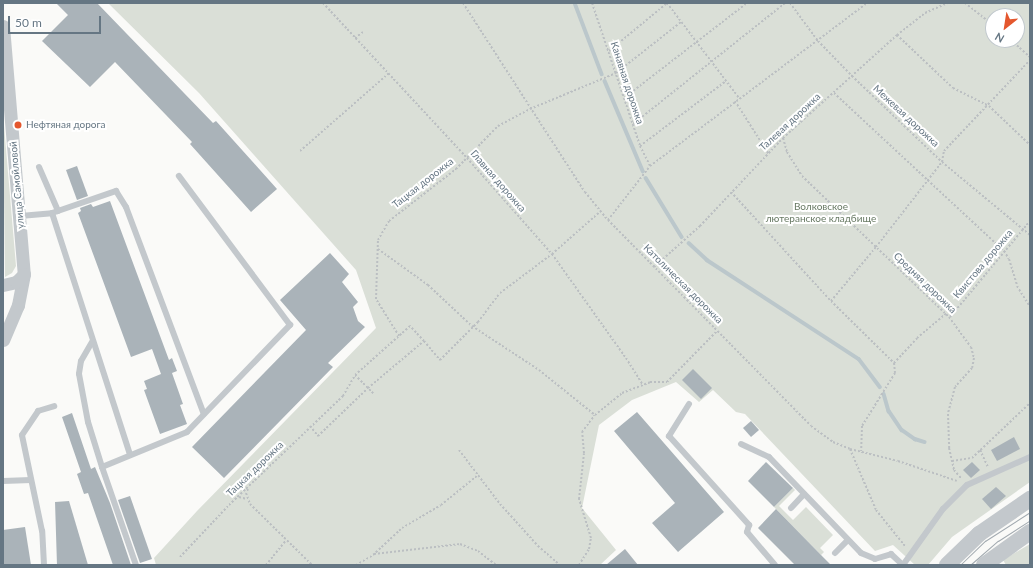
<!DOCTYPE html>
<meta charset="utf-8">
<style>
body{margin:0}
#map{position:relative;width:1033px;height:568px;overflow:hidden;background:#fafaf8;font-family:Lato,sans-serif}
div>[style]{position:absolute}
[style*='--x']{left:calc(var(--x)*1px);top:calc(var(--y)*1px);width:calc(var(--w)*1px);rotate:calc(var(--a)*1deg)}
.green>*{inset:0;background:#dadfd7}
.stream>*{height:3.5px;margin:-1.75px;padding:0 1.75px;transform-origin:1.75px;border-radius:1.75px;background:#bbc7cb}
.building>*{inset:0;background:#aab3b9}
.path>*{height:2px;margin-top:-1px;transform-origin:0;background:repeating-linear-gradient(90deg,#bbbfc2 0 2px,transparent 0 4px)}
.service>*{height:6px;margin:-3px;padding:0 3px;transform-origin:3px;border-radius:3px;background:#c3c8cc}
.minor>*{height:13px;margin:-6.5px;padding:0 6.5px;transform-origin:6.5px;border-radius:6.5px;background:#c3c8cc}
.tertiary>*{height:16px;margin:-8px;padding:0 8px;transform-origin:8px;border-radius:8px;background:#c3c8cc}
.tram>*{height:1px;margin:-0.5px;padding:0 0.5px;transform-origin:0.5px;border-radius:0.5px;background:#a2aab0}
.dots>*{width:11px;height:11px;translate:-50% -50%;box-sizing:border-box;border:2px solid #fff;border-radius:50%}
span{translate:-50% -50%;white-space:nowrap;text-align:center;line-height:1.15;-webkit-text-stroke:4px #fff;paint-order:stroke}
.street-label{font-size:10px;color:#657683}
.poi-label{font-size:10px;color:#657683}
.left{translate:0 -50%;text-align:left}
.park-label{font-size:10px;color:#687a64}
.frame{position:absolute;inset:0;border:4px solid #657683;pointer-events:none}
.north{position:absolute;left:985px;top:8px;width:40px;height:40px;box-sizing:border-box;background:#fff;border:1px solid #c1c8cd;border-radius:50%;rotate:210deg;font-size:11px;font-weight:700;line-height:16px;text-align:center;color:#657683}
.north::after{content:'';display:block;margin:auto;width:14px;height:18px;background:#e4572e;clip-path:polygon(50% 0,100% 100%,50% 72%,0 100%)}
.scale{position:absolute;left:8px;top:16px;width:93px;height:18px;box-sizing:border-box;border:2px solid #657683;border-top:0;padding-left:5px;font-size:12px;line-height:14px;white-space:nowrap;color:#657683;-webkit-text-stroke:3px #fff;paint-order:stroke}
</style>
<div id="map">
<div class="green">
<i style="clip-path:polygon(evenodd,108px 3px,1030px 3px,1030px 482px,952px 537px,928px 565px,915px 565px,893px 545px,875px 551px,745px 414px,736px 412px,713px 390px,699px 402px,676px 382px,632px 400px,599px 425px,582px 508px,616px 550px,600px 565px,156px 565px,154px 558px,197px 511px,376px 328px,356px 270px,199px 93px,108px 3px,993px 16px,1017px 16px,1017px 40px,993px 40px,993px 16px)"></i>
<i style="clip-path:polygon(3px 114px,16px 266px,12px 273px,5px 277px)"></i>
<i style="clip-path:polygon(793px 488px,795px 490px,779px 506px,793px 520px,806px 507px,833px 535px,820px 548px,824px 552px,821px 555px,774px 507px)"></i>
<i style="clip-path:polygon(1030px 544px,1030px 565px,1006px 565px,1003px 560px)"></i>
</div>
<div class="stream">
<i style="--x:575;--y:3;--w:76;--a:69.2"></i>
<i style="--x:605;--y:81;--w:98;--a:67.1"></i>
<i style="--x:646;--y:178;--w:69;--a:58.6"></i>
<i style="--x:689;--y:243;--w:25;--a:43"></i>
<i style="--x:707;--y:260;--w:181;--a:33.1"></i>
<i style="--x:859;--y:359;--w:35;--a:53"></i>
<i style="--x:884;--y:394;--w:18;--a:74"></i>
<i style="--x:889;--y:411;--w:23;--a:56"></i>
<i style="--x:902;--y:430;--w:16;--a:35"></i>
<i style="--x:915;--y:439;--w:10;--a:17"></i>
</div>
<div class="building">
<i style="clip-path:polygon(56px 3px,97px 3px,213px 123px,216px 121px,277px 189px,251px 212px,190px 144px,192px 142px,115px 62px,90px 87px,42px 41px,68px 15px)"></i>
<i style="clip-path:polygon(77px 166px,88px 196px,77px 200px,66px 170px)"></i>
<i style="clip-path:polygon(110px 201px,169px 360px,172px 358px,177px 371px,172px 373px,183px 404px,180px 405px,187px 424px,160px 434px,144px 390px,147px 389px,144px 381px,161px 374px,152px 349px,131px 357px,78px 213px,81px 211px,80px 208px,91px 204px,93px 207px)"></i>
<i style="clip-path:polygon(330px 253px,349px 274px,342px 282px,358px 302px,353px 307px,358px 321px,365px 327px,328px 363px,333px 367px,224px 478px,192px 447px,306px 330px,280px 300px)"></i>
<i style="clip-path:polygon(693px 369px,712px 388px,701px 399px,682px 380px)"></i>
<i style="clip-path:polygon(637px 412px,724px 512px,678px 552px,652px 523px,675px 503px,614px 431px)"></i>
<i style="clip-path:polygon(72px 413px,91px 469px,95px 467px,110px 503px,131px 565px,113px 565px,88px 493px,84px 494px,77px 474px,81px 472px,62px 417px)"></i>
<i style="clip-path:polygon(751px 421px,759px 430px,751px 437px,743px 428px)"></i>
<i style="clip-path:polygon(1014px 437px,1020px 449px,997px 461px,991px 450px)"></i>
<i style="clip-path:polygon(766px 462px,793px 488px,774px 507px,748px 481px)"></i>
<i style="clip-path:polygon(972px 462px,980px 470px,971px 478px,963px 470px)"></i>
<i style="clip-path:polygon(996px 487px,1006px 496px,991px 509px,982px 499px)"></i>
<i style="clip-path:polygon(130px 496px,152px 559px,140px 563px,118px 500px)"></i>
<i style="clip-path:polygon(69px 501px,88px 565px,57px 565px,55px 502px)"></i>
<i style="clip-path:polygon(776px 509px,821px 555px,831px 565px,795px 565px,758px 528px)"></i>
<i style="clip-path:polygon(25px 527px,31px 565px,3px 565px,3px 530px)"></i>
<i style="clip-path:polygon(625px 549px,638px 565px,606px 565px)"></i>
</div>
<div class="path">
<i style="--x:323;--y:3;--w:212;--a:47.1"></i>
<i style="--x:467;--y:158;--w:128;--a:48.5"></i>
<i style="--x:552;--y:254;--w:128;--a:54.6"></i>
<i style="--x:626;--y:358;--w:31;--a:58"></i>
<i style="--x:463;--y:3;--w:225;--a:57.2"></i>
<i style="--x:585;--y:192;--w:36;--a:51"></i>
<i style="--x:608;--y:220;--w:289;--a:45.4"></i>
<i style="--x:811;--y:426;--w:27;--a:36"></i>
<i style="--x:833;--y:442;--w:18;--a:22"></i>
<i style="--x:850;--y:449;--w:49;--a:14"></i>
<i style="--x:898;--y:461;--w:62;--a:18.7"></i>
<i style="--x:592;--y:3;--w:151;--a:71.4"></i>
<i style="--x:640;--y:146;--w:22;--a:63"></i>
<i style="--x:667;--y:3;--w:119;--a:52.8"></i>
<i style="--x:790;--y:3;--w:47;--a:53.6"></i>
<i style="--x:818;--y:41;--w:49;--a:45.8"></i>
<i style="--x:852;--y:76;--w:124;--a:43.7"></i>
<i style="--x:942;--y:162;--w:114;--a:39.7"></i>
<i style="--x:965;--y:3;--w:36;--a:38"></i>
<i style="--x:897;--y:35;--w:77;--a:43.4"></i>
<i style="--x:953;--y:88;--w:40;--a:26.6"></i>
<i style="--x:989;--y:106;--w:57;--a:43.6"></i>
<i style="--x:355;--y:38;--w:10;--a:-37"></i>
<i style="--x:1011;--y:40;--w:25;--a:42"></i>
<i style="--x:609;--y:51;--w:75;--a:-39.6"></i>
<i style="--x:834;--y:93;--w:232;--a:42.9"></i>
<i style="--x:1004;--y:251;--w:9;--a:58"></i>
<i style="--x:1009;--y:259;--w:28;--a:73"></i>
<i style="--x:1017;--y:286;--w:25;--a:58"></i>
<i style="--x:624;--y:98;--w:155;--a:-37.7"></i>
<i style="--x:735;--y:101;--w:62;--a:57.6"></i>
<i style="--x:633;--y:124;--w:194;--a:-38.5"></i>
<i style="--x:783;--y:138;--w:15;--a:74"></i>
<i style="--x:787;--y:152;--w:28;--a:58"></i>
<i style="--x:802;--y:176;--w:204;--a:43.8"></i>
<i style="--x:949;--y:317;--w:37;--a:54"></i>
<i style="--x:971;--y:347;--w:11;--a:75"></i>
<i style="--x:974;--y:358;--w:10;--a:101"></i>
<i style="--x:972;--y:368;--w:25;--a:132"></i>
<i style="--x:955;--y:387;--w:28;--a:105"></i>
<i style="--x:948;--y:414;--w:34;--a:88"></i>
<i style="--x:949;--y:448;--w:23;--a:77"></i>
<i style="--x:954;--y:470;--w:11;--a:49"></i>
<i style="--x:640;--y:146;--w:108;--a:-37.1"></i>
<i style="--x:300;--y:151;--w:118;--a:-41.2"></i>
<i style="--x:731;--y:192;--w:148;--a:47.5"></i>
<i style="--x:831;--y:301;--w:88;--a:44.5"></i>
<i style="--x:894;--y:363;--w:10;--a:84"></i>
<i style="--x:895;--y:373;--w:62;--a:121.9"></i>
<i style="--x:862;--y:426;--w:25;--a:92"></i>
<i style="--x:608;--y:220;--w:68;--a:-52.1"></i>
<i style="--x:650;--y:166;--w:271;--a:-36.9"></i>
<i style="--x:378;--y:249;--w:62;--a:35.8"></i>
<i style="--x:428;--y:285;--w:60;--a:43"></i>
<i style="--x:472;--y:326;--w:80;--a:33.3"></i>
<i style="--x:539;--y:370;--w:72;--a:38.8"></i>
<i style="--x:654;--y:267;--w:62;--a:-41.7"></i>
<i style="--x:700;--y:226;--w:121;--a:-46.7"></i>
<i style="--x:783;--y:138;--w:154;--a:-42.1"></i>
<i style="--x:897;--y:35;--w:36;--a:-38"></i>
<i style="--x:925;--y:13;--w:24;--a:-24"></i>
<i style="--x:831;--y:301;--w:70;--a:-50.2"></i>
<i style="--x:876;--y:247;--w:108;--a:-52.2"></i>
<i style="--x:942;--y:162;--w:11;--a:-80"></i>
<i style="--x:944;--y:151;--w:125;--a:-46.6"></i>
<i style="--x:950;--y:317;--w:125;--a:-50.2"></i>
<i style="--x:424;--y:341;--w:25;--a:50"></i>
<i style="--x:440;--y:360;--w:54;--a:-45"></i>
<i style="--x:478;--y:322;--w:36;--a:-53"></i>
<i style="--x:500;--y:293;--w:65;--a:-36.9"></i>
<i style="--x:552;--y:254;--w:65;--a:-41.3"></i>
<i style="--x:894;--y:363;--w:34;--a:-47"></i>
<i style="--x:917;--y:338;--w:38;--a:-40"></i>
<i style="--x:355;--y:375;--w:27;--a:45"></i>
<i style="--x:310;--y:426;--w:13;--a:51"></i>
<i style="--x:318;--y:436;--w:69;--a:-43.8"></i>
<i style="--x:368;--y:388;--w:73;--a:-40"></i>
<i style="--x:424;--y:341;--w:21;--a:-133"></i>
<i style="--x:410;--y:326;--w:15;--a:138"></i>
<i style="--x:850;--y:449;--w:66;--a:66.9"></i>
<i style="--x:876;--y:510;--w:46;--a:51.1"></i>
<i style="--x:459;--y:450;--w:68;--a:52.8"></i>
<i style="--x:500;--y:504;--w:57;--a:47.9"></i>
<i style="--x:538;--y:546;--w:29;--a:41"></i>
<i style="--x:980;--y:450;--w:19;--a:65"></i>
<i style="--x:952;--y:461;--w:20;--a:-9"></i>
<i style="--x:972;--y:458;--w:80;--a:-43.5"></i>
<i style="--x:248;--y:489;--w:4;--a:117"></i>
<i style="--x:246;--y:493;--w:12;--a:70"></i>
<i style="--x:250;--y:504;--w:87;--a:44.5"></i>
<i style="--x:239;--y:497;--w:8;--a:14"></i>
<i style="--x:374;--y:554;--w:87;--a:-6.6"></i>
<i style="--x:460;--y:544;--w:19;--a:21"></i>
<i style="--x:478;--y:551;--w:23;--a:38"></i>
<i style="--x:180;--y:557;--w:71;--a:-46.7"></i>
<i style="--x:229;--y:505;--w:158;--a:-43.7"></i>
<i style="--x:343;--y:396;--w:24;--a:-60"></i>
<i style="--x:355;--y:375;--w:59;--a:-41.6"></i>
<i style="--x:399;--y:336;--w:44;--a:-121.9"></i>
<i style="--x:376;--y:299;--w:59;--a:-88.1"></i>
<i style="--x:378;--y:240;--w:22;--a:-60"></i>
<i style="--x:389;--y:221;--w:85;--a:-37.8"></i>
<i style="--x:456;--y:169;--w:60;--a:-45.7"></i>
<i style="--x:498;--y:126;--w:36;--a:-28"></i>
<i style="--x:530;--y:109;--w:93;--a:-22.7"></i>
<i style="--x:616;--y:73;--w:83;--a:-38.1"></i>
<i style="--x:266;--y:565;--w:32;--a:-51"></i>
<i style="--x:356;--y:565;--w:20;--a:-30"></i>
<i style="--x:373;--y:555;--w:40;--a:-43"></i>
<i style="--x:402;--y:528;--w:45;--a:-30.5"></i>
<i style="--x:441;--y:505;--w:48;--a:-39"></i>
<i style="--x:579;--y:565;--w:19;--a:-58"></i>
<i style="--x:589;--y:549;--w:11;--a:-80"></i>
<i style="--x:591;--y:538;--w:41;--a:-107.1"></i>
<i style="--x:579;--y:499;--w:46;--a:-83.8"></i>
<i style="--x:584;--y:453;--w:21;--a:-95"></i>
<i style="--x:582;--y:432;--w:21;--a:-53"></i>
<i style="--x:595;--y:415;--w:35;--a:-39"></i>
<i style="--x:622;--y:393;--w:30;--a:-21"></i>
<i style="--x:650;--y:382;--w:17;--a:0"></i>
<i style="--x:667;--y:382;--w:71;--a:-45.6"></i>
</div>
<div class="service">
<i style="--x:39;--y:167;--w:48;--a:66.6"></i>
<i style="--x:52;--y:213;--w:254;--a:72.1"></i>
<i style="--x:20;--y:216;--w:32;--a:-5"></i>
<i style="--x:52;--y:213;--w:68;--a:-19"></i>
<i style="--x:116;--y:191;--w:19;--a:58"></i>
<i style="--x:126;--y:207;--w:221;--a:69.4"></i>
<i style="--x:92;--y:342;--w:22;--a:120"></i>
<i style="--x:81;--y:361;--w:13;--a:99"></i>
<i style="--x:79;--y:374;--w:49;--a:79.4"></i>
<i style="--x:88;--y:422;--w:47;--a:72.7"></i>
<i style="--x:102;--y:467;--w:92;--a:-22.4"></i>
<i style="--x:187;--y:432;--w:149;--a:-46.1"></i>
<i style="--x:290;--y:325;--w:186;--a:-126.7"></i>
<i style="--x:689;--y:404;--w:38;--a:122"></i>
<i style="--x:669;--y:436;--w:120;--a:48"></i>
<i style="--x:749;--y:525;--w:7;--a:106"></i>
<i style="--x:747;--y:532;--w:43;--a:49.7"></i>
<i style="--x:741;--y:444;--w:31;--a:25"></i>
<i style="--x:769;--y:457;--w:133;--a:46.2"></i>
<i style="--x:861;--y:553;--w:15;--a:23"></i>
<i style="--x:875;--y:559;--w:17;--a:-17"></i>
<i style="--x:891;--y:554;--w:16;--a:43"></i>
<i style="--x:102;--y:467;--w:104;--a:70.9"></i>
<i style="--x:3;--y:481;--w:28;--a:-2"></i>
<i style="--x:791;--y:508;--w:19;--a:-47"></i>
<i style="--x:835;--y:553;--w:17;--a:-45"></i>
<i style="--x:44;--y:565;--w:34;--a:-93"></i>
<i style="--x:42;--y:531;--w:98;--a:-101.8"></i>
<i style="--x:22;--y:435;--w:29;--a:-56"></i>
<i style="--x:38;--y:411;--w:17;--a:-17"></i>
<i style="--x:903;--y:565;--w:69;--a:-54.5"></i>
<i style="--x:943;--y:509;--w:34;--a:-45"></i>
<i style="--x:967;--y:485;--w:69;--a:-24"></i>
</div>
<div class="minor">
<i style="--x:3;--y:26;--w:249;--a:85.2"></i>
<i style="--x:24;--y:274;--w:32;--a:101"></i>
<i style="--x:18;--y:305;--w:38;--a:113"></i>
<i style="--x:3;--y:285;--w:13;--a:-13"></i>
<i style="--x:16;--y:282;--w:11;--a:-45"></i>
</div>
<div class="tertiary">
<i style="--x:947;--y:565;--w:45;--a:-44.1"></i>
<i style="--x:979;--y:534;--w:62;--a:-34.5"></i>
<i style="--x:984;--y:565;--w:57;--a:-35.7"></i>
</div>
<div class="tram">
<i style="--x:960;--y:565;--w:35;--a:-44"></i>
<i style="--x:985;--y:541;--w:54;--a:-32.8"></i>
<i style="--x:970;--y:565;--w:37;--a:-41"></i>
<i style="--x:998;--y:541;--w:38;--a:-33"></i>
</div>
<div class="dots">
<i style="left:18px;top:125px;background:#e4572e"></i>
</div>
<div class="street-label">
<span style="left:627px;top:83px;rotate:72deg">Канавная дорожка</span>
<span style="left:906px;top:116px;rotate:43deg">Межевая дорожка</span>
<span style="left:790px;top:122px;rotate:-43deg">Талевая дорожка</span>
<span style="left:498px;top:181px;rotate:49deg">Главная дорожка</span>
<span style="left:423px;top:183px;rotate:-38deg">Тацкая дорожка</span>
<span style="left:17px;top:185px;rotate:-95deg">улица Самойловой</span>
<span style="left:983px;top:264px;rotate:-50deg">Квистова дорожка</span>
<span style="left:925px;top:283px;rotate:44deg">Средняя дорожка</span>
<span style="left:683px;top:284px;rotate:45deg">Католическая дорожка</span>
<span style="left:255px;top:469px;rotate:-44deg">Тацкая дорожка</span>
</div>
<div class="poi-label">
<span class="left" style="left:26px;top:125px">Нефтяная дорога</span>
</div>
<div class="park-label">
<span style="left:821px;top:212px">Волковское<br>лютеранское кладбище</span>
</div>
<div class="frame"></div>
<div class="north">N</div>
<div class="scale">50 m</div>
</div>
